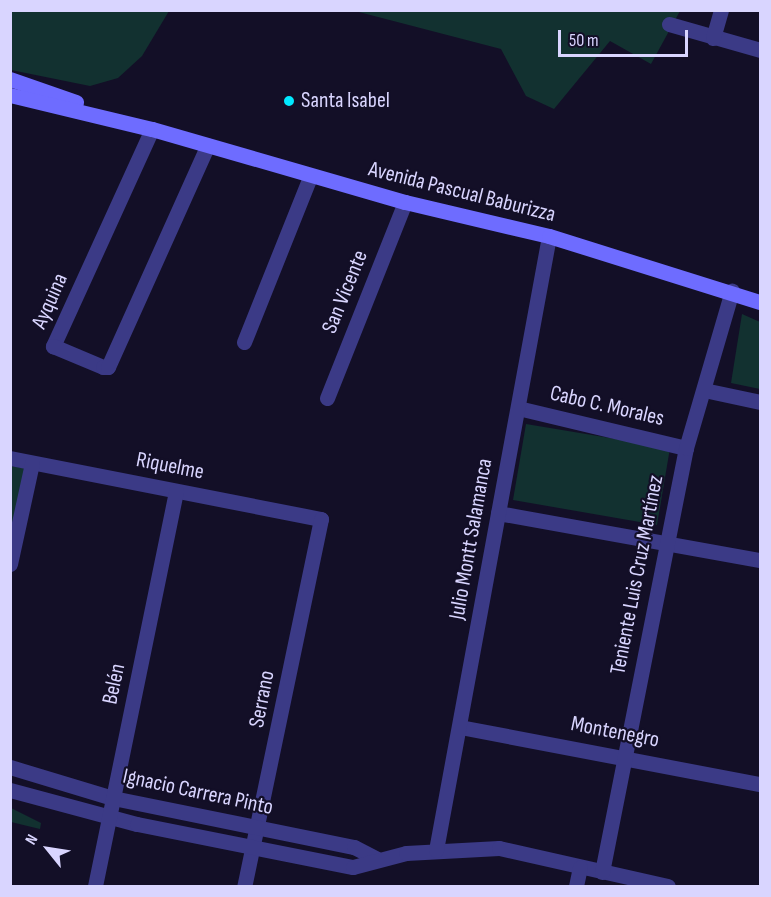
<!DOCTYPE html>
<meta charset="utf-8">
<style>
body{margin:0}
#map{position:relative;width:771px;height:897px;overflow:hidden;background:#130f27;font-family:"Sofia Sans Condensed",sans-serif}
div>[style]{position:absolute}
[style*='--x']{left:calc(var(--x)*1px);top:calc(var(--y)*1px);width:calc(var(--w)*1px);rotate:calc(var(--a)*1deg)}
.green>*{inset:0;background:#123130}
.street>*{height:15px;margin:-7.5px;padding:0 7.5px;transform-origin:7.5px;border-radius:7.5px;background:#3b3a86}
.secondary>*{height:15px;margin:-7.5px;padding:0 7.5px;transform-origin:7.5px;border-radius:7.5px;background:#6e6cff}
.dots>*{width:16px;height:16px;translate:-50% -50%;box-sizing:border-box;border:3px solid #130f27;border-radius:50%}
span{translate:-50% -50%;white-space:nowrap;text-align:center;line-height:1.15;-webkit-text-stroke:4.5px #130f27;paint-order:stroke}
.poi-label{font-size:22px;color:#d9d5ff}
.left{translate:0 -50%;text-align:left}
.street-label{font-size:22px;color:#d9d5ff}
.frame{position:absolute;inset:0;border:12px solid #d9d5ff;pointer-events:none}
.north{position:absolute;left:18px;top:819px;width:60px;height:60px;-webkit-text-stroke:4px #130f27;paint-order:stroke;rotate:300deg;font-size:16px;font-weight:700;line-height:24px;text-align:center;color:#d9d5ff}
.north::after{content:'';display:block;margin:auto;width:21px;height:27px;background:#d9d5ff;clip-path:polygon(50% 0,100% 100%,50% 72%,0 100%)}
.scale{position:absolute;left:558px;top:30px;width:130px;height:27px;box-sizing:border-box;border:3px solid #d9d5ff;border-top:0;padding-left:8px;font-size:18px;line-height:21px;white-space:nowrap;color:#d9d5ff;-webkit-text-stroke:4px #130f27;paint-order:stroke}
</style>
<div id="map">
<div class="green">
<i style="clip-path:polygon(11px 10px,169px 10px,169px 11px,142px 56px,118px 78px,90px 86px,11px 70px)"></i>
<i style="clip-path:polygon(355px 11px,680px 11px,651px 64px,610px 41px,554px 109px,526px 96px,501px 49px)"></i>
<i style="clip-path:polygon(742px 314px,760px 322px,760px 389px,731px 383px)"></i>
<i style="clip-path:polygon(526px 424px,670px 448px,657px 525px,513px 500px)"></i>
<i style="clip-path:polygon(11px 466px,28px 469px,11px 535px)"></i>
<i style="clip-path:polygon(11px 808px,41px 823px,40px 829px,11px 822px)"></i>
</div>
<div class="street">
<i style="--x:669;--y:24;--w:95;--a:15.9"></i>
<i style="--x:713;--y:38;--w:29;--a:-74"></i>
<i style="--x:152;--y:129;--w:239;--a:114.5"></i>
<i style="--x:53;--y:346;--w:54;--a:22.8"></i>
<i style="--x:103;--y:367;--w:5;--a:0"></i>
<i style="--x:108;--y:367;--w:243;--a:-65.8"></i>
<i style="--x:244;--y:342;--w:178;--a:-68.2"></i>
<i style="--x:704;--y:390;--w:57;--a:12.1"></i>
<i style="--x:327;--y:398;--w:211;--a:-68.3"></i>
<i style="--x:518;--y:408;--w:173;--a:13.4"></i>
<i style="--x:10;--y:458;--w:317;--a:11.1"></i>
<i style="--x:321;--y:519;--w:375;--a:101.8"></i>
<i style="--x:498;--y:513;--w:266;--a:10.2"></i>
<i style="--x:10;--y:564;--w:103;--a:-77.7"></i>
<i style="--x:460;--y:727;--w:305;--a:10.8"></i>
<i style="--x:10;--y:767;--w:108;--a:16.8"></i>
<i style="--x:113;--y:798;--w:246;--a:11.5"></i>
<i style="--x:354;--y:847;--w:25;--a:27"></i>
<i style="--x:10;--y:790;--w:131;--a:15"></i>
<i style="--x:137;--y:824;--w:220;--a:11.3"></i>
<i style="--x:353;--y:867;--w:55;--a:-14.8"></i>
<i style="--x:406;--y:853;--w:93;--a:-3.1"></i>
<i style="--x:499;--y:848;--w:173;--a:12.7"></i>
<i style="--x:436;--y:850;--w:624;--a:-79.57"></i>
<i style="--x:602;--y:872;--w:432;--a:-78.8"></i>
<i style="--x:686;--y:448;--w:164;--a:-73.7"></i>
<i style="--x:95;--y:886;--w:403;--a:-78.4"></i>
<i style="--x:576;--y:886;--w:19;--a:-78"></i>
</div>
<div class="secondary">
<i style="--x:10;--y:79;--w:70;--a:19.2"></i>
<i style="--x:10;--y:95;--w:146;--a:13.5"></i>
<i style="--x:152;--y:129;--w:263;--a:16.1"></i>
<i style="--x:405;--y:202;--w:148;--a:13.3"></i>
<i style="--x:549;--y:236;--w:221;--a:17.4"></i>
</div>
<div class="dots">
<i style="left:289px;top:101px;background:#01e9ff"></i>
</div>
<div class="poi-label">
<span class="left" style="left:301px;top:101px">Santa Isabel</span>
</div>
<div class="street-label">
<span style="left:462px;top:192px;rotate:14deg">Avenida Pascual Baburizza</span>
<span style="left:345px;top:292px;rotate:-68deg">San Vicente</span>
<span style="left:50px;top:301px;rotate:-66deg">Ayquina</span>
<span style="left:607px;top:406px;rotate:13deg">Cabo C. Morales</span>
<span style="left:170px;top:466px;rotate:11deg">Riquelme</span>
<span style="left:471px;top:539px;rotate:-80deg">Julio Montt Salamanca</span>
<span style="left:637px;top:575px;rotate:-79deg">Teniente Luis Cruz Martínez</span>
<span style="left:114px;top:684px;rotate:-78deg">Belén</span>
<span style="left:262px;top:699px;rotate:-79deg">Serrano</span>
<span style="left:615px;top:732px;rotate:11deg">Montenegro</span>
<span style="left:198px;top:792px;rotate:12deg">Ignacio Carrera Pinto</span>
</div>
<div class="frame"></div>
<div class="north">N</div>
<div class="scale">50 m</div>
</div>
